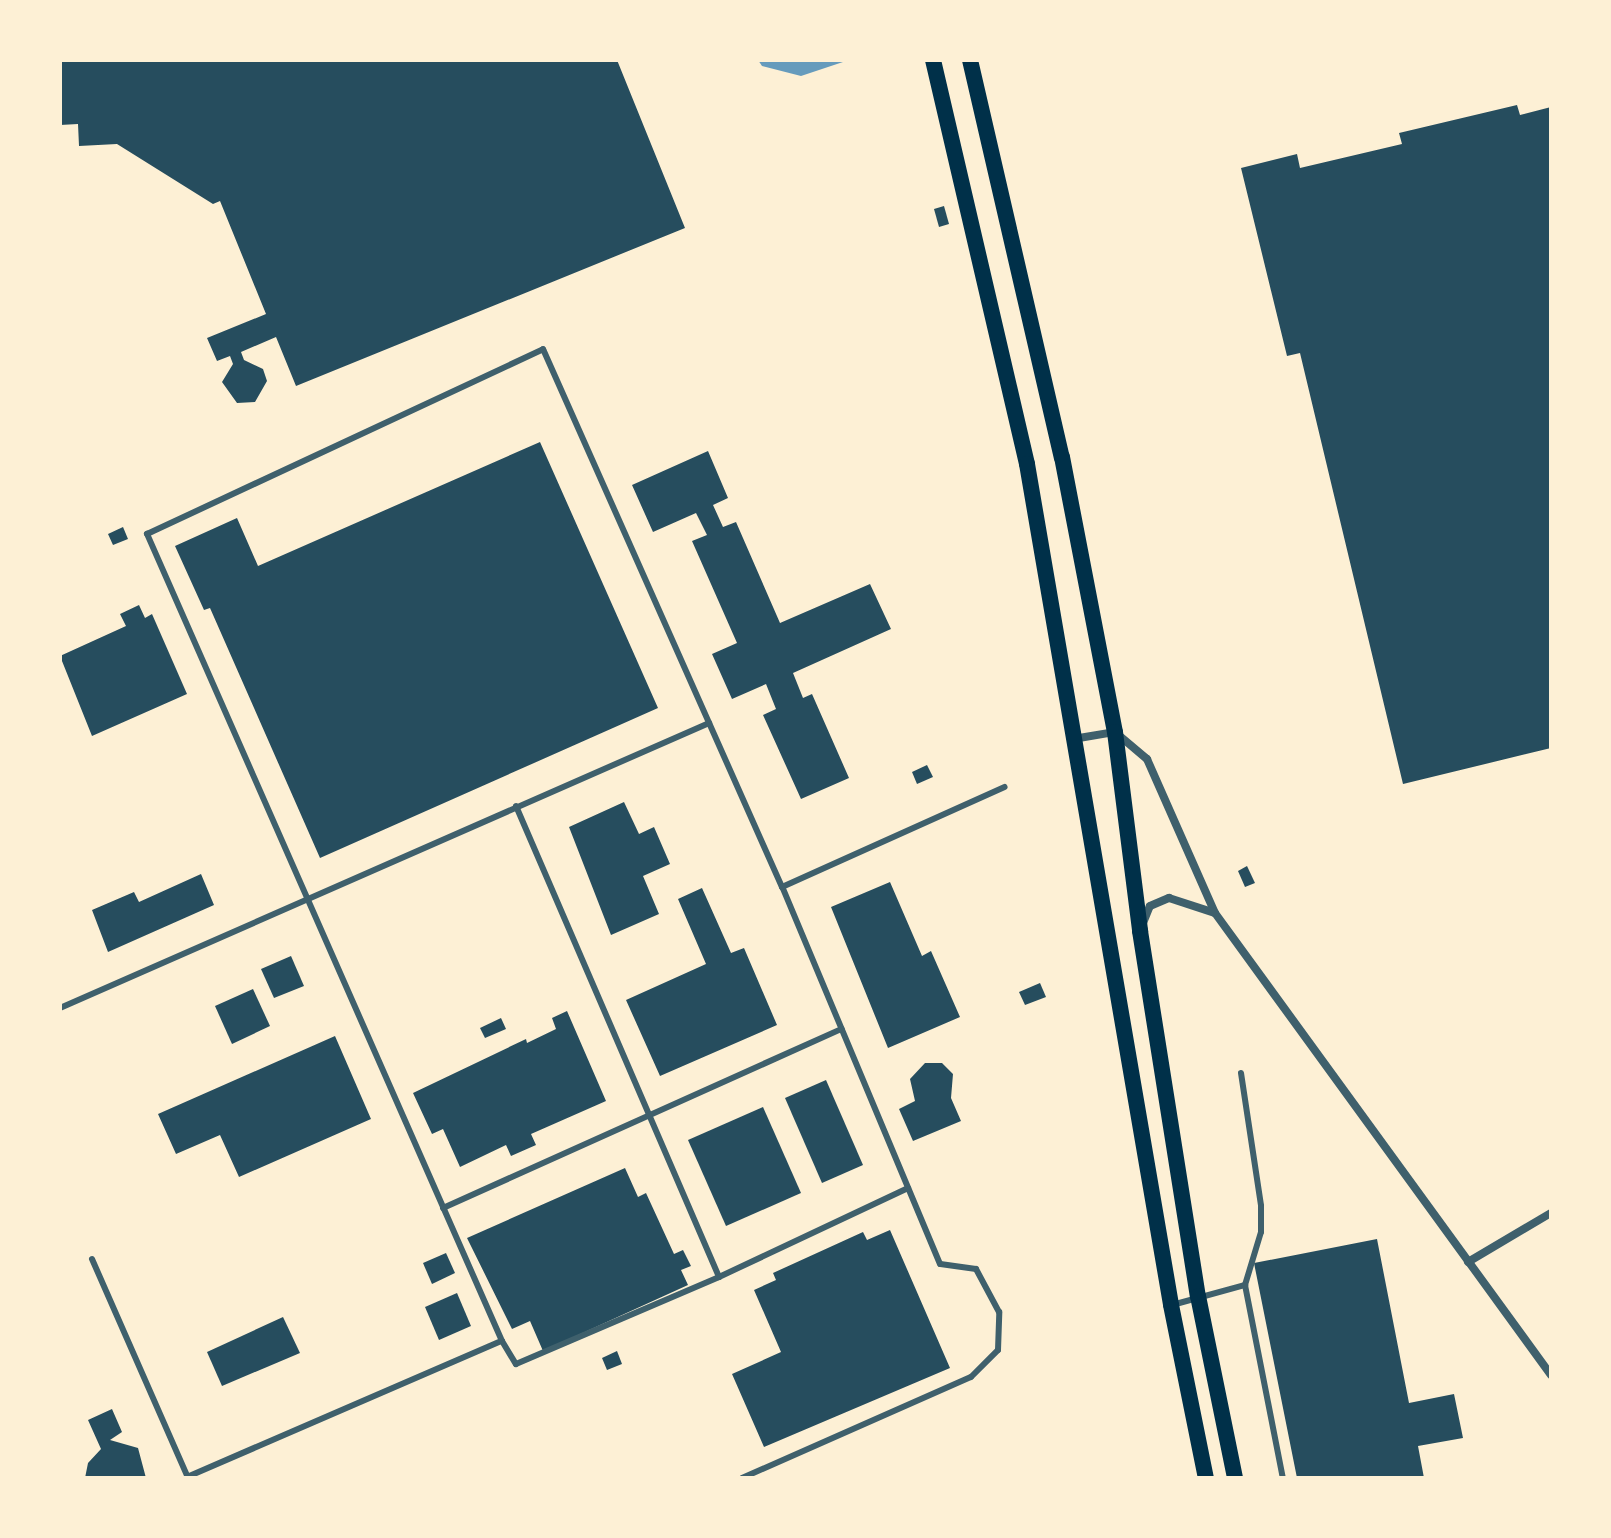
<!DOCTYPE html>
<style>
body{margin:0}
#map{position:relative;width:1611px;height:1538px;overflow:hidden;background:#fdf0d5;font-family:"PT Sans Narrow",sans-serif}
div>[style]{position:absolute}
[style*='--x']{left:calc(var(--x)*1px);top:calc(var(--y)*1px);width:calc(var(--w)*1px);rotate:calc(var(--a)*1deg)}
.water>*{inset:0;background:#669bbc}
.building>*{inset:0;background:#264d5e}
.service>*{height:6px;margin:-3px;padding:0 3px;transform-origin:3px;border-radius:3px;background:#3f606c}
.minor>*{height:8px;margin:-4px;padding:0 4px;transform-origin:4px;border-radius:4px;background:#3f606c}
.secondary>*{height:16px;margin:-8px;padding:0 8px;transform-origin:8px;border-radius:8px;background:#003049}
span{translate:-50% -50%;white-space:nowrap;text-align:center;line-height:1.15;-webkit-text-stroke:8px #fdf0d5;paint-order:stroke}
.frame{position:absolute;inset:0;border:62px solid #fdf0d5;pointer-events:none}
</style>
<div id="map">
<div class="water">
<i style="clip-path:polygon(758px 60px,849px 60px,801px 76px,762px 66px)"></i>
</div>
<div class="building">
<i style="clip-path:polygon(60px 60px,617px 60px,685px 228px,296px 386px,276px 337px,241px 352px,244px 360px,263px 369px,267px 381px,255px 402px,237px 403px,222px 382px,233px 364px,230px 356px,217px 361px,207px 338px,266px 314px,220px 201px,213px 204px,117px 144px,79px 146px,78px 124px,60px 125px)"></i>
<i style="clip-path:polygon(1517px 105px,1520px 115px,1551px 107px,1551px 748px,1403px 784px,1300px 353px,1287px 356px,1241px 168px,1297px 154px,1300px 168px,1402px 144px,1399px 133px)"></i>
<i style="clip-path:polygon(944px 206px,949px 224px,939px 227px,934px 209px)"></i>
<i style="clip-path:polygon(540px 442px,658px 708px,320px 858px,210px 608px,204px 610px,175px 546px,237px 518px,258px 566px)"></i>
<i style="clip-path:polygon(708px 451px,728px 498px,713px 505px,723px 527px,736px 522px,780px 623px,870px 584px,891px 629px,793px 673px,803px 698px,812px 694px,849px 778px,801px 799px,763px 715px,776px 709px,766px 684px,732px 699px,712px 654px,737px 643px,692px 541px,707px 535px,696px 513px,653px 532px,632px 485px)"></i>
<i style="clip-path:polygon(123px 527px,128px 539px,113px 545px,108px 534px)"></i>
<i style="clip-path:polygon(139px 605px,145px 618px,152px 614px,187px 694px,92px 736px,60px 656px,126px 626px,120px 614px)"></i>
<i style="clip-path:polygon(927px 765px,933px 777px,917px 784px,912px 772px)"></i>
<i style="clip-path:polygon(624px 802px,639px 834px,654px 827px,670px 864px,643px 876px,659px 914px,611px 935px,569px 827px)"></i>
<i style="clip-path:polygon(1247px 866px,1255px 883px,1245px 887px,1238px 871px)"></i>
<i style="clip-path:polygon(201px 874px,214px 905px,108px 952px,92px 910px,134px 892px,139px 902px)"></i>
<i style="clip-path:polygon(890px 882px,922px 956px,931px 951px,960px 1017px,888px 1048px,831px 907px)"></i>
<i style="clip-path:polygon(702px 888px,731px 953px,744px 948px,777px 1025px,660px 1076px,626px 1000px,706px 964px,678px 899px)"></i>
<i style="clip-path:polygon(291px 956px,304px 986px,274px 998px,261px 969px)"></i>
<i style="clip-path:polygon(1040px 983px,1046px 997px,1025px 1005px,1019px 992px)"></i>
<i style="clip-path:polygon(253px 989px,270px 1026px,232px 1044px,215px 1006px)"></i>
<i style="clip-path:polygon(567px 1011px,606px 1101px,531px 1134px,536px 1145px,511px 1156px,506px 1145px,460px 1167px,443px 1129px,432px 1134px,413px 1093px,526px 1039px,527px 1043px,556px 1029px,552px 1018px)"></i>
<i style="clip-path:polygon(501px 1018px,506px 1029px,485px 1038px,480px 1028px)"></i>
<i style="clip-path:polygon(335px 1036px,371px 1119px,239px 1177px,220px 1135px,176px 1154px,158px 1114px)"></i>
<i style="clip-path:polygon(925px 1063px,942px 1063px,953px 1074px,951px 1098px,961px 1121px,913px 1141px,899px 1109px,915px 1101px,910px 1079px)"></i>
<i style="clip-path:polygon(826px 1080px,863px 1165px,822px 1183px,785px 1098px)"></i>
<i style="clip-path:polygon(763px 1107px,801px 1193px,726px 1226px,688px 1140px)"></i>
<i style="clip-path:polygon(625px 1168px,638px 1197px,646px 1193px,674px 1254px,683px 1250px,691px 1266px,681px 1270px,688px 1285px,543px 1351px,530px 1321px,512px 1329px,467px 1238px)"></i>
<i style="clip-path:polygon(890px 1230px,950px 1368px,764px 1447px,732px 1374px,781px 1352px,754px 1290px,776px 1280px,773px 1273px,863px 1232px,867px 1240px)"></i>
<i style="clip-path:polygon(1377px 1239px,1409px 1403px,1454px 1394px,1463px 1438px,1418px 1446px,1424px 1478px,1297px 1478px,1254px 1263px)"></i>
<i style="clip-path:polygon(446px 1253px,455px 1273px,432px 1284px,423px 1263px)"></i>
<i style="clip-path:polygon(457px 1293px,471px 1326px,439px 1340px,425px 1307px)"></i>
<i style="clip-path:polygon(283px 1317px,300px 1353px,222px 1386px,207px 1352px)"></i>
<i style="clip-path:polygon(617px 1351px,622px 1364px,607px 1370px,602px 1358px)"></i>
<i style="clip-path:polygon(112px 1409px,122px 1432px,110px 1440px,138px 1448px,146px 1478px,85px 1478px,88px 1463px,101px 1449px,88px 1420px)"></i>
</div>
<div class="service">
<i style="--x:516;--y:806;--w:513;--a:66.68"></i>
<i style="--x:719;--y:1277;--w:209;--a:-25.2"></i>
<i style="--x:60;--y:1008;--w:709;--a:-23.71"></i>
<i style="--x:1241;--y:1073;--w:134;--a:81.4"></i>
<i style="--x:1261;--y:1206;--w:26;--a:90"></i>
<i style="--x:1261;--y:1232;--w:55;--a:106.8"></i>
<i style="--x:443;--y:1208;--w:437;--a:-24.2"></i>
<i style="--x:92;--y:1259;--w:239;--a:66.3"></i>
<i style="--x:1172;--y:1305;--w:76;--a:-15.3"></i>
<i style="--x:1245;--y:1285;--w:197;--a:78.9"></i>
<i style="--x:502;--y:1341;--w:27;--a:59"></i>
<i style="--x:516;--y:1364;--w:221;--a:-23.2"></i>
<i style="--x:187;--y:1477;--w:343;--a:-23.4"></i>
<i style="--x:502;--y:1341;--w:882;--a:-113.74"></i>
<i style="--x:147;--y:534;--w:437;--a:-25"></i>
<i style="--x:543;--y:349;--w:589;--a:66.05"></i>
<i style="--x:742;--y:1478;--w:250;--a:-23.8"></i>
<i style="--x:971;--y:1377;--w:38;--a:-45"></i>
<i style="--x:998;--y:1350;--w:38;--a:-88"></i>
<i style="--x:999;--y:1312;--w:49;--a:-118.1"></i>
<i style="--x:976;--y:1269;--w:36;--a:-172"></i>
<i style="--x:940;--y:1264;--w:409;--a:-112.7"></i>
<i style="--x:782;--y:887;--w:244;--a:-24.2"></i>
</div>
<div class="minor">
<i style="--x:1073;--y:739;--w:43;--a:-9.5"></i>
<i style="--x:1115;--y:732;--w:42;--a:40.2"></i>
<i style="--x:1147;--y:759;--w:168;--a:66.2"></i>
<i style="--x:1215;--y:913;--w:571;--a:53.97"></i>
<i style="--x:1143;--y:923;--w:18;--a:-68"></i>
<i style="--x:1150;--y:906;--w:21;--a:-23"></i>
<i style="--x:1169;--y:898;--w:48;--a:18.1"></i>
<i style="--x:1468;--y:1262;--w:96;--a:-30.6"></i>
</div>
<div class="secondary">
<i style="--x:933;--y:60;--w:415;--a:76.9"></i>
<i style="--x:1027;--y:464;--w:853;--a:80.28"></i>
<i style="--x:1171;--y:1305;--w:177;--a:78.6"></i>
<i style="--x:970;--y:60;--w:408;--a:77"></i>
<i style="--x:1062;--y:457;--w:280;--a:79.1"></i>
<i style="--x:1115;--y:732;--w:201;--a:82.8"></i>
<i style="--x:1140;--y:931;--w:370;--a:81"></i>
<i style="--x:1198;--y:1296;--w:186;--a:78.5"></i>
</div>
<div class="frame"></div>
</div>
